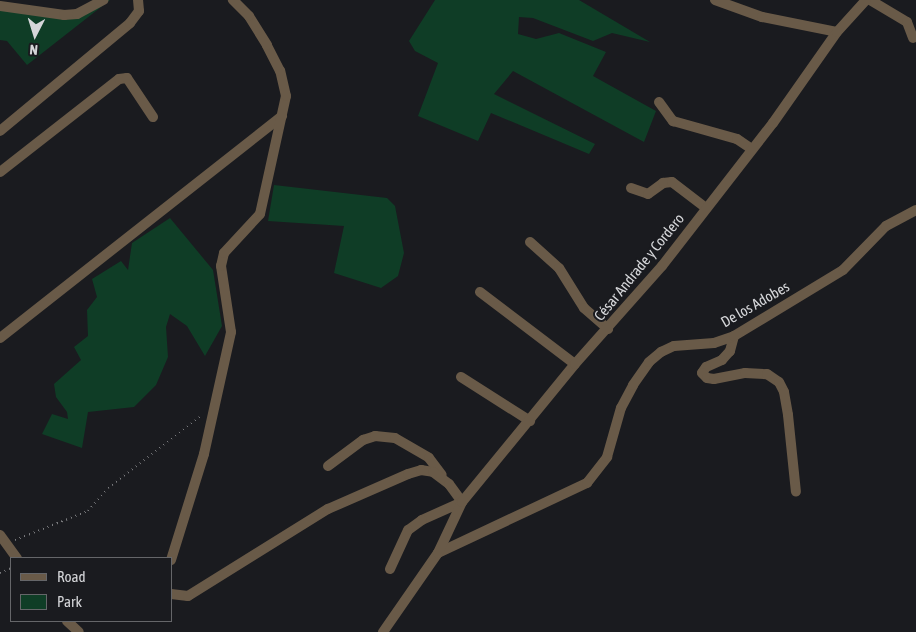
<!DOCTYPE html>
<meta charset="utf-8">
<style>
body{margin:0}
#map{position:relative;width:916px;height:632px;overflow:hidden;background:#1a1b1f;font-family:"Asap Condensed",sans-serif}
div>[style]{position:absolute}
[style*='--x']{left:calc(var(--x)*1px);top:calc(var(--y)*1px);width:calc(var(--w)*1px);rotate:calc(var(--a)*1deg)}
.green>*{inset:0;background:#0f3d26}
.path>*{height:2px;margin-top:-1px;transform-origin:0;background:repeating-linear-gradient(90deg,#797a7d 0 1px,transparent 0 5px)}
.minor>*{height:10px;margin:-5px;padding:0 5px;transform-origin:5px;border-radius:5px;background:#695a48}
span{translate:-50% -50%;white-space:nowrap;text-align:center;line-height:1.15;-webkit-text-stroke:4px #1a1b1f;paint-order:stroke}
.street-label{font-size:15px;color:#d5d6d9}
.legend{position:absolute;left:10px;top:557px;width:162px;height:65px;box-sizing:border-box;background:#1a1b1f;border:1px solid #656669;margin:0;padding:6px 9px;list-style:none;font-size:15px;color:#d5d6d9}
.legend li{display:flex;align-items:center;gap:10px;height:25px}
.legend b{width:25px;border:1px solid #656669}
.north{position:absolute;left:10px;top:10px;width:50px;height:50px;-webkit-text-stroke:4px #1a1b1f;paint-order:stroke;rotate:185deg;font-size:14px;font-weight:700;line-height:20px;text-align:center;color:#d5d6d9}
.north::after{content:'';display:block;margin:auto;width:18px;height:22px;background:#d5d6d9;clip-path:polygon(50% 0,100% 100%,50% 72%,0 100%)}
</style>
<div id="map">
<div class="green">
<i style="clip-path:polygon(98px 0,110px 0,27px 65px,7px 41px,0 40px,0 8px,72px 14px)"></i>
<i style="clip-path:polygon(435px 0,579px 0,650px 42px,612px 33px,593px 41px,533px 18px,519px 17px,518px 34px,536px 39px,559px 33px,606px 52px,593px 76px,656px 111px,644px 142px,513px 71px,494px 94px,595px 144px,589px 154px,491px 113px,478px 141px,418px 116px,438px 63px,415px 51px,409px 41px)"></i>
<i style="clip-path:polygon(274px 185px,387px 198px,395px 206px,404px 253px,398px 276px,381px 288px,334px 273px,344px 226px,268px 221px)"></i>
<i style="clip-path:polygon(170px 218px,213px 270px,222px 326px,205px 356px,187px 326px,170px 314px,166px 327px,168px 357px,156px 385px,134px 407px,88px 412px,82px 448px,42px 434px,52px 414px,68px 419px,67px 412px,56px 397px,54px 384px,81px 360px,74px 347px,88px 336px,87px 310px,97px 297px,92px 279px,121px 261px,128px 270px,132px 243px)"></i>
</div>
<div class="path">
<i style="--x:15;--y:540;--w:79;--a:-21.7"></i>
<i style="--x:88;--y:511;--w:30;--a:-49"></i>
<i style="--x:108;--y:488;--w:119;--a:-37.8"></i>
<i style="--x:0;--y:573;--w:12;--a:-24"></i>
</div>
<div class="minor">
<i style="--x:715;--y:0;--w:50;--a:19.9"></i>
<i style="--x:762;--y:17;--w:76;--a:11.3"></i>
<i style="--x:870;--y:0;--w:43;--a:30.7"></i>
<i style="--x:907;--y:22;--w:17;--a:69"></i>
<i style="--x:0;--y:6;--w:65;--a:8"></i>
<i style="--x:64;--y:15;--w:13;--a:-4"></i>
<i style="--x:77;--y:14;--w:30;--a:-28"></i>
<i style="--x:659;--y:102;--w:24;--a:54"></i>
<i style="--x:673;--y:121;--w:66;--a:15.7"></i>
<i style="--x:737;--y:139;--w:18;--a:34"></i>
<i style="--x:0;--y:131;--w:169;--a:-39.7"></i>
<i style="--x:130;--y:23;--w:15;--a:-53"></i>
<i style="--x:139;--y:11;--w:11;--a:-95"></i>
<i style="--x:0;--y:172;--w:151;--a:-38"></i>
<i style="--x:119;--y:79;--w:8;--a:-7"></i>
<i style="--x:127;--y:78;--w:47;--a:56.3"></i>
<i style="--x:631;--y:188;--w:18;--a:19"></i>
<i style="--x:648;--y:194;--w:19;--a:-36"></i>
<i style="--x:663;--y:183;--w:9;--a:-6"></i>
<i style="--x:672;--y:182;--w:43;--a:37.4"></i>
<i style="--x:530;--y:242;--w:39;--a:42"></i>
<i style="--x:559;--y:268;--w:47;--a:58"></i>
<i style="--x:584;--y:308;--w:32;--a:41"></i>
<i style="--x:480;--y:292;--w:119;--a:37.2"></i>
<i style="--x:734;--y:336;--w:16;--a:105"></i>
<i style="--x:730;--y:351;--w:12;--a:132"></i>
<i style="--x:722;--y:360;--w:17;--a:156"></i>
<i style="--x:706;--y:367;--w:7;--a:124"></i>
<i style="--x:702;--y:373;--w:7;--a:45"></i>
<i style="--x:707;--y:378;--w:7;--a:8"></i>
<i style="--x:714;--y:379;--w:32;--a:-11"></i>
<i style="--x:745;--y:373;--w:22;--a:3"></i>
<i style="--x:767;--y:374;--w:14;--a:34"></i>
<i style="--x:779;--y:382;--w:11;--a:63"></i>
<i style="--x:784;--y:392;--w:23;--a:80"></i>
<i style="--x:788;--y:415;--w:77;--a:84.1"></i>
<i style="--x:0;--y:338;--w:359;--a:-38.2"></i>
<i style="--x:461;--y:377;--w:82;--a:32.5"></i>
<i style="--x:328;--y:466;--w:44;--a:-36.6"></i>
<i style="--x:363;--y:440;--w:13;--a:-18"></i>
<i style="--x:375;--y:436;--w:20;--a:6"></i>
<i style="--x:395;--y:438;--w:39;--a:30"></i>
<i style="--x:429;--y:458;--w:21;--a:53"></i>
<i style="--x:0;--y:535;--w:29;--a:54"></i>
<i style="--x:438;--y:553;--w:165;--a:-25.2"></i>
<i style="--x:587;--y:483;--w:33;--a:-52"></i>
<i style="--x:607;--y:457;--w:51;--a:-74.1"></i>
<i style="--x:621;--y:408;--w:26;--a:-62"></i>
<i style="--x:633;--y:385;--w:28;--a:-55"></i>
<i style="--x:649;--y:362;--w:16;--a:-40"></i>
<i style="--x:661;--y:352;--w:14;--a:-25"></i>
<i style="--x:674;--y:346;--w:40;--a:-4.3"></i>
<i style="--x:714;--y:343;--w:21;--a:-19"></i>
<i style="--x:734;--y:336;--w:127;--a:-31.2"></i>
<i style="--x:843;--y:270;--w:62;--a:-45.7"></i>
<i style="--x:886;--y:226;--w:34;--a:-28"></i>
<i style="--x:171;--y:560;--w:111;--a:-72.7"></i>
<i style="--x:204;--y:454;--w:125;--a:-77.5"></i>
<i style="--x:231;--y:332;--w:67;--a:-98.6"></i>
<i style="--x:221;--y:266;--w:13;--a:-77"></i>
<i style="--x:224;--y:253;--w:53;--a:-47.3"></i>
<i style="--x:260;--y:214;--w:121;--a:-77.6"></i>
<i style="--x:286;--y:96;--w:26;--a:-103"></i>
<i style="--x:280;--y:71;--w:29;--a:-117"></i>
<i style="--x:267;--y:45;--w:34;--a:-122"></i>
<i style="--x:249;--y:16;--w:23;--a:-135"></i>
<i style="--x:171;--y:594;--w:17;--a:7"></i>
<i style="--x:188;--y:596;--w:165;--a:-31.9"></i>
<i style="--x:328;--y:509;--w:87;--a:-23.6"></i>
<i style="--x:408;--y:474;--w:14;--a:-17"></i>
<i style="--x:421;--y:470;--w:12;--a:9"></i>
<i style="--x:433;--y:472;--w:20;--a:37"></i>
<i style="--x:449;--y:484;--w:22;--a:54"></i>
<i style="--x:462;--y:502;--w:44;--a:155.8"></i>
<i style="--x:422;--y:520;--w:17;--a:144"></i>
<i style="--x:408;--y:530;--w:43;--a:114.8"></i>
<i style="--x:67;--y:621;--w:16;--a:43"></i>
<i style="--x:383;--y:632;--w:96;--a:-55.2"></i>
<i style="--x:438;--y:553;--w:56;--a:-64.8"></i>
<i style="--x:462;--y:502;--w:178;--a:-50.7"></i>
<i style="--x:575;--y:364;--w:131;--a:-48.4"></i>
<i style="--x:662;--y:266;--w:181;--a:-52.2"></i>
<i style="--x:773;--y:123;--w:111;--a:-54.9"></i>
<i style="--x:837;--y:32;--w:43;--a:-47.8"></i>
</div>
<div class="street-label">
<span style="left:639px;top:267px;rotate:-51deg">César Andrade y Cordero</span>
<span style="left:755px;top:304px;rotate:-30deg">De los Adobes</span>
</div>
<ul class="legend">
<li><b style="height:6px;background:#695a48"></b>Road</li>
<li><b style="height:14px;background:#0f3d26"></b>Park</li>
</ul>
<div class="north">N</div>
</div>
